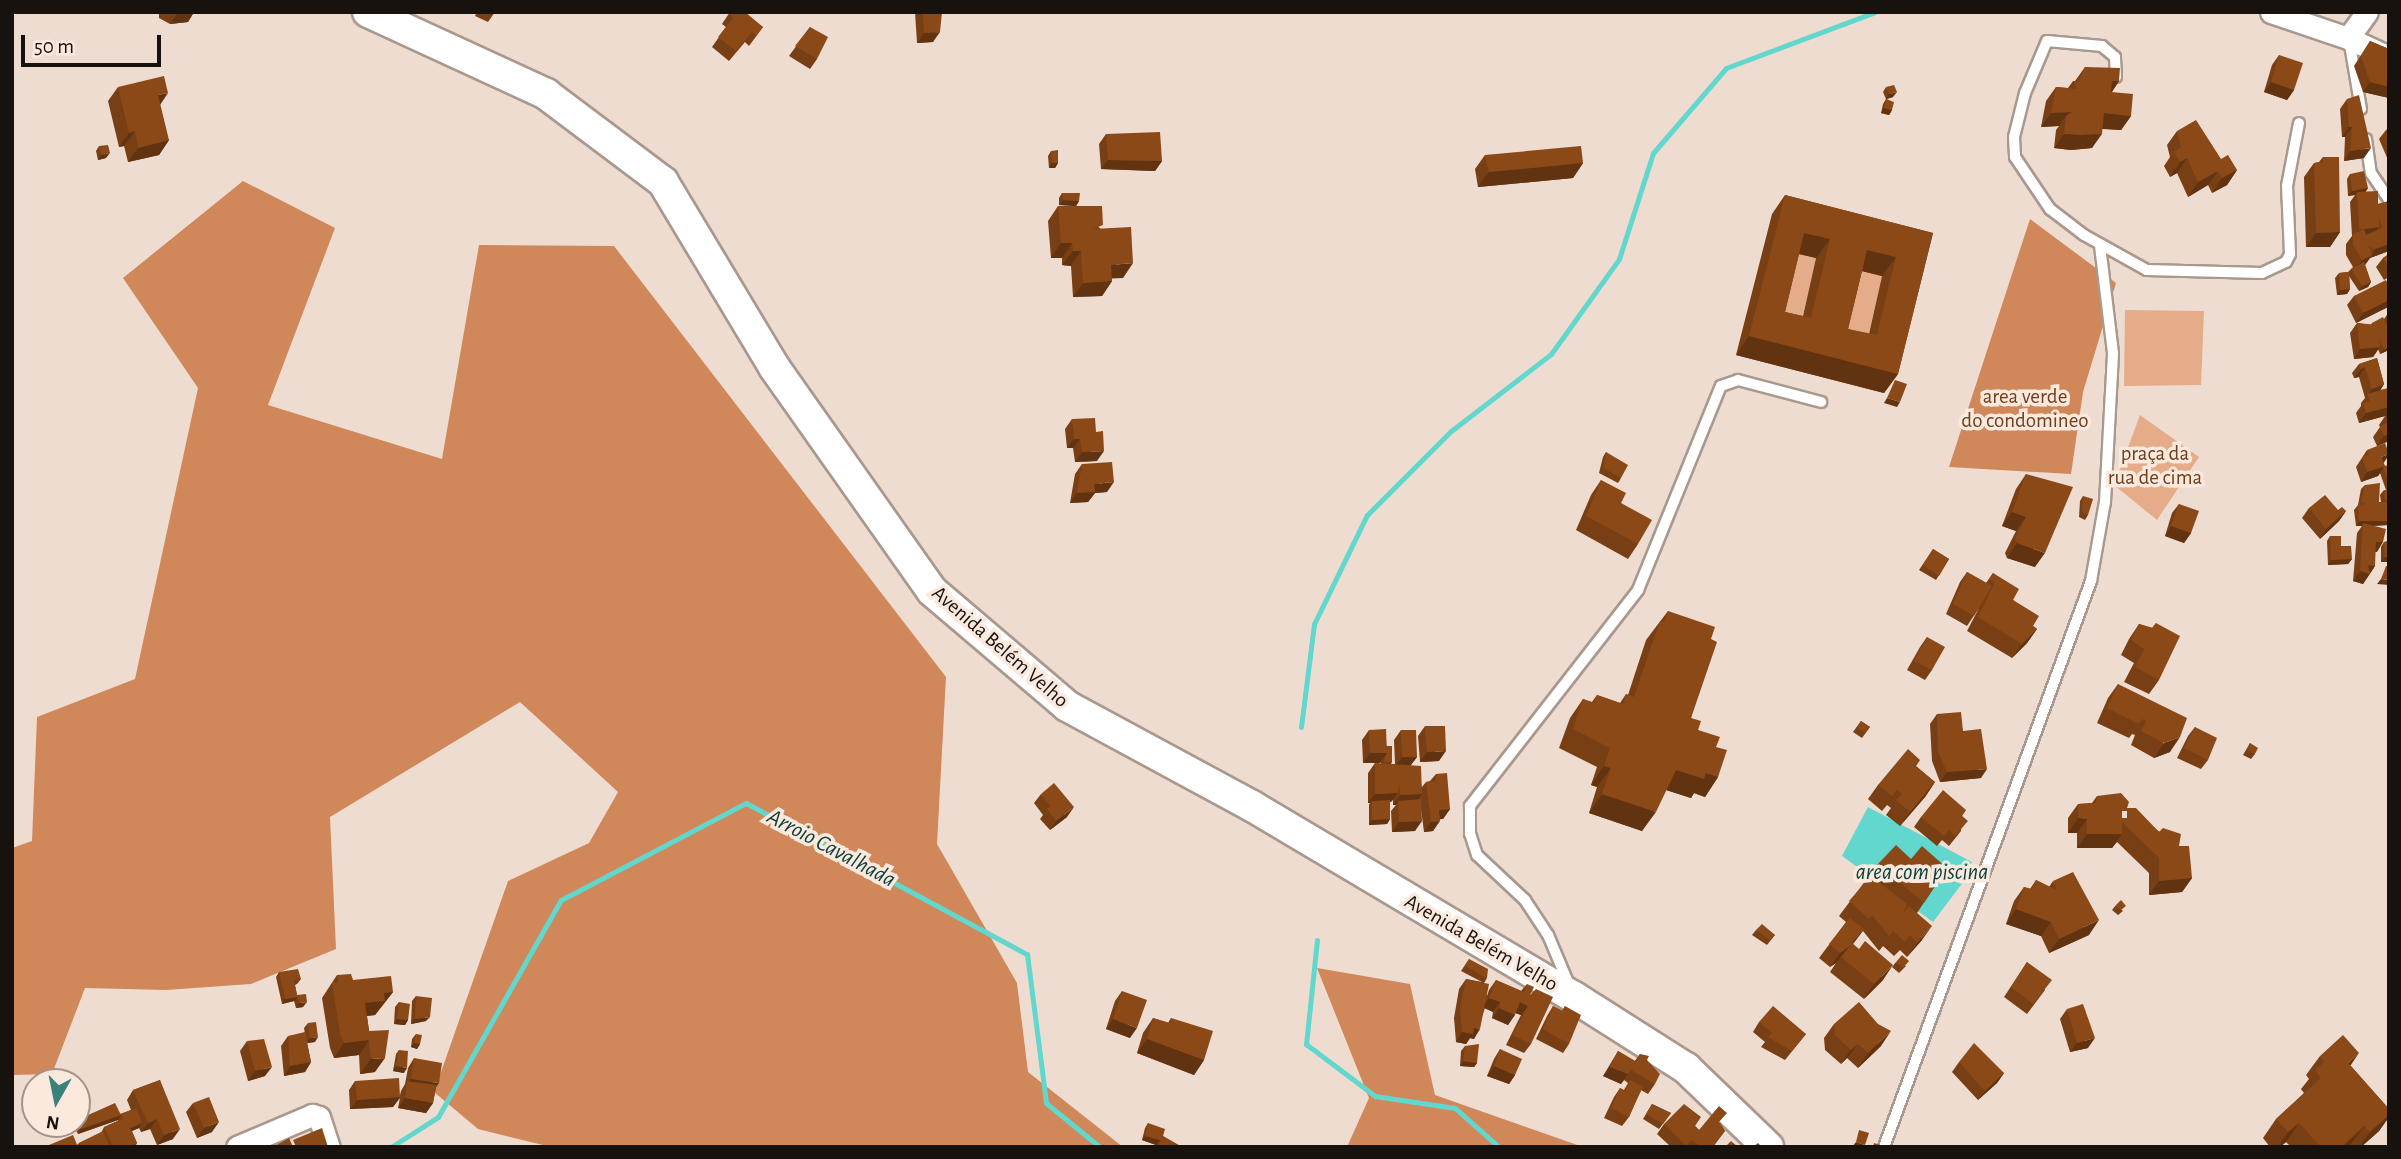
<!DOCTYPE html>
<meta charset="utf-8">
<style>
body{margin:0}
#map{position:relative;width:2401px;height:1159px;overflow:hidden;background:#efdcd1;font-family:"Alegreya Sans",sans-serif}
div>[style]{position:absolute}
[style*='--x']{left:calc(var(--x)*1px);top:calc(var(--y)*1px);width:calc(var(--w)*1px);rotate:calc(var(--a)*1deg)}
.green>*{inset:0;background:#e5ac89}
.forest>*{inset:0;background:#d0885a}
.water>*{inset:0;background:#61d7cd}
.stream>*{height:5px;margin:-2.5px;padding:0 2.5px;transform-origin:2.5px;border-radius:2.5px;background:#61d7cd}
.roads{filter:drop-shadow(2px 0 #a9988d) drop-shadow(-2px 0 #a9988d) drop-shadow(0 2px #a9988d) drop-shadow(0 -2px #a9988d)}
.service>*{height:10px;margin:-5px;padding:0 5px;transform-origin:5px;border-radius:5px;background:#fff}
.minor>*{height:21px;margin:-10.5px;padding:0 10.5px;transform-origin:10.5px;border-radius:10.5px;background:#fff}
.secondary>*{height:30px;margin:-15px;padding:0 15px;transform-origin:15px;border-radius:15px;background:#fff}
.wall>*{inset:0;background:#783f15}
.shaded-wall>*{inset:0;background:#613311}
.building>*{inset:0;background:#8b4918}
span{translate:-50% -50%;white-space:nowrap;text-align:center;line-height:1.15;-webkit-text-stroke:7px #fce9de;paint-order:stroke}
.park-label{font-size:21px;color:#6f3f1d}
.street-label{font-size:21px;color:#18120e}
.water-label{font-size:23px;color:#0b423e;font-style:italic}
.frame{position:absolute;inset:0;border:14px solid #18120e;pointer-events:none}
.north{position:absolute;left:21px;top:1068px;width:70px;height:70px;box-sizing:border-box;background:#fce9de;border:2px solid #a1938b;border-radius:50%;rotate:189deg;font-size:19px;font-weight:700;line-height:28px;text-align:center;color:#18120e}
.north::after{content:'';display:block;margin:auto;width:24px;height:32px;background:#3a817b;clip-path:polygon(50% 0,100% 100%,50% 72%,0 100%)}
.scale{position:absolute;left:21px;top:35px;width:140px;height:32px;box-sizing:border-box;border:4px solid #18120e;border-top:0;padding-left:9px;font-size:21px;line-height:24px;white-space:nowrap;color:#18120e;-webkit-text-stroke:5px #fce9de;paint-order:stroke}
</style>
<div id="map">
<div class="green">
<i style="clip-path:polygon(1790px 252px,1816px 258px,1798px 337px,1772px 331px)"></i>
<i style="clip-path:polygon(1853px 269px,1882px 276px,1864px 355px,1835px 348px)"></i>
<i style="clip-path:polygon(2125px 310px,2204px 311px,2201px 385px,2124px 386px)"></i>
<i style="clip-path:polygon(2140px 415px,2199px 457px,2157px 520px,2114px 485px)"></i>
</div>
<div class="forest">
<i style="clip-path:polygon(243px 181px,335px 228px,268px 405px,442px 459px,479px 245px,614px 246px,946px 677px,937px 844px,1017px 983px,1028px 1072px,1123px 1147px,551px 1147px,478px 1129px,434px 1092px,508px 881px,589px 843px,618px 792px,520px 702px,330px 817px,336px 949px,251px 984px,166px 990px,85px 988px,52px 1074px,12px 1075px,12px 848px,32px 841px,37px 717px,135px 679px,198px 388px,123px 278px)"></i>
<i style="clip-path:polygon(2030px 219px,2116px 283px,2083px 392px,2071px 474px,1949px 467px)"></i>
<i style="clip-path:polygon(1317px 968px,1410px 984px,1435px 1095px,1583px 1147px,1347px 1147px,1369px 1098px)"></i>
</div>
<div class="water">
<i style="clip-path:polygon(1868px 807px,1972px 862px,1964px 881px,1933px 922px,1842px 856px)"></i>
</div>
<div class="stream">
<i style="--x:1301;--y:727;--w:104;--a:-82.8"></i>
<i style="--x:1314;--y:624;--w:121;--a:-64.1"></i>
<i style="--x:1367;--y:515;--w:119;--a:-45"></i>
<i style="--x:1451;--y:431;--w:126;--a:-37.6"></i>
<i style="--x:1551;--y:354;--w:117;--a:-54.4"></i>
<i style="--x:1619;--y:259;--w:111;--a:-72.2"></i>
<i style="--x:1653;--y:153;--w:112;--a:-49.3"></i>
<i style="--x:1726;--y:68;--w:159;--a:-20.6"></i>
<i style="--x:1317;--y:940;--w:105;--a:96"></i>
<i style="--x:1306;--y:1044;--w:86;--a:37"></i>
<i style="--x:1375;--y:1096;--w:81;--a:8.5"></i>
<i style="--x:1455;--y:1108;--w:59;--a:41.6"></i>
<i style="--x:391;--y:1147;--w:56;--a:-32.6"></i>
<i style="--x:438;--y:1117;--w:249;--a:-60.5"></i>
<i style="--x:561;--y:900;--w:209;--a:-27.7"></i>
<i style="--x:746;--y:803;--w:319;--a:28.3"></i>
<i style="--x:1027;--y:954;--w:150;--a:82.7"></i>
<i style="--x:1046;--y:1103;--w:70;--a:39.2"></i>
</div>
<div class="roads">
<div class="service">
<i style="--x:2349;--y:39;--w:71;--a:80.3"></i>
<i style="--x:2116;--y:77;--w:20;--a:-93"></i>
<i style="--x:2115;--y:57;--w:17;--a:-140"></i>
<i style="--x:2102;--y:46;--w:55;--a:-174.8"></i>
<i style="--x:2047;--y:41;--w:56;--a:112.9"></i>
<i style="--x:2025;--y:93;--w:45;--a:104"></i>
<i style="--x:2014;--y:137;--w:20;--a:87"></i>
<i style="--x:2015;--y:157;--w:63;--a:56.1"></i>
<i style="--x:2050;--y:209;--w:43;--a:37.4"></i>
<i style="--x:2084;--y:235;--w:72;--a:29.1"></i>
<i style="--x:2147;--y:270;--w:115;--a:1.5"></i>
<i style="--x:2262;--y:273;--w:26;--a:-25"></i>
<i style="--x:2286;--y:262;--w:9;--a:-63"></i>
<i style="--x:2290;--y:254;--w:68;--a:-92.5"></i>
<i style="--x:2287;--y:186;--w:64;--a:-79.2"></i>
<i style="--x:2366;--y:139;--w:34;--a:82"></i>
<i style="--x:2371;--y:173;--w:32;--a:56"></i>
<i style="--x:1570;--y:987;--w:56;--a:-112.9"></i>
<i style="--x:1548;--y:935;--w:42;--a:-123.3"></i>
<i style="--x:1525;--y:900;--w:66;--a:-136.8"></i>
<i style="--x:1477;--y:855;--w:22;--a:-108"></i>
<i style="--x:1470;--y:834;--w:28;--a:-90"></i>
<i style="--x:1470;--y:806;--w:274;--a:-52.1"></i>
<i style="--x:1638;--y:590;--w:220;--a:-67.9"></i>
<i style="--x:1721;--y:386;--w:18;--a:-19"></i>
<i style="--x:1738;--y:380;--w:86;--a:14.8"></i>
<i style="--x:1884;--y:1147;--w:603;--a:-69.91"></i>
<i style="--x:2091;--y:581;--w:80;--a:-80"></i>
<i style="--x:2105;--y:502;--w:149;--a:-86.9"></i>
<i style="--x:2113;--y:353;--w:109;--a:-96.9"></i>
</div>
<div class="minor">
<i style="--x:2271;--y:12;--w:81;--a:18.7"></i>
<i style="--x:2348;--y:38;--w:45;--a:24.9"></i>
<i style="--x:2348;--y:38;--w:32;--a:-54"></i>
<i style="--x:237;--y:1147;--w:82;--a:-23.1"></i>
<i style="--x:312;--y:1115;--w:7;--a:16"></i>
<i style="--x:319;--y:1117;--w:32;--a:72"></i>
</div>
<div class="secondary">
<i style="--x:368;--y:12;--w:196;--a:24.7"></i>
<i style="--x:546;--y:94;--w:146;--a:36.9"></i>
<i style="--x:663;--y:182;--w:216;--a:59"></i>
<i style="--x:774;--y:367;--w:274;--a:54.8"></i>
<i style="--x:932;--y:591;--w:177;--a:40.4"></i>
<i style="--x:1067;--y:706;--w:210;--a:28.4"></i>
<i style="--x:1252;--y:806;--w:374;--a:30.7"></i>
<i style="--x:1574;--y:997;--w:133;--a:32.4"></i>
<i style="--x:1686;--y:1068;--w:114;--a:43.9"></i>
</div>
</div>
<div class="wall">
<i style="clip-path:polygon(159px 12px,194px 12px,188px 22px,170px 24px,159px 18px)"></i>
<i style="clip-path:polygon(477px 12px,495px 12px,488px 22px,475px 16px)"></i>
<i style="clip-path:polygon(730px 12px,763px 27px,749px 46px,745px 42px,729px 61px,712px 47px,726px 27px,722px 24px)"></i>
<i style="clip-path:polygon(915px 12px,942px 12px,933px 42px,917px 43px)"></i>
<i style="clip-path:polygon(810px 27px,817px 59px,810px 69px,789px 56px)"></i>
<i style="clip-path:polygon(2370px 41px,2389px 49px,2389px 98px,2363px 92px,2354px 66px)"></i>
<i style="clip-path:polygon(2279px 55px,2294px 90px,2287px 100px,2264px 92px,2272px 65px)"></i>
<i style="clip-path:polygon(2085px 67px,2119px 81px,2112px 92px,2131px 116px,2121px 130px,2102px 129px,2092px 148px,2071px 150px,2054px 148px,2056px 130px,2059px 126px,2041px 127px,2046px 101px,2056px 87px,2068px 88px,2073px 81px,2075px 81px)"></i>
<i style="clip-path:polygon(118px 87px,169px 140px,159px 155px,128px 162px,124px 146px,119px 147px,108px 101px)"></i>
<i style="clip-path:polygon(1886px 87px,1893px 97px,1887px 99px,1892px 110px,1889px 115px,1881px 113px,1883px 104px,1886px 99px,1883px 92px)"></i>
<i style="clip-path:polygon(2347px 99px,2364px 158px,2344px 161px,2345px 137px,2342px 137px,2340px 109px)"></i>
<i style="clip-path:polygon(2389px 128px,2388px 160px,2379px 139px,2386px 130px)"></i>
<i style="clip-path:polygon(2177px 131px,2237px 170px,2227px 185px,2212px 193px,2208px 185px,2188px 197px,2177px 173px,2170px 177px,2164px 166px,2170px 157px,2167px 145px)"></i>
<i style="clip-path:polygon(1106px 134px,1162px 161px,1155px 171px,1101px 169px,1099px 144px)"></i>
<i style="clip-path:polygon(99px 146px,106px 158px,98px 160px,96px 151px)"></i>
<i style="clip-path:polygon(1051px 151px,1058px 163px,1055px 168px,1049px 168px,1048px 156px)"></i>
<i style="clip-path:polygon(1485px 155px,1583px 163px,1573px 178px,1478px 187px,1475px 169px)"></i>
<i style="clip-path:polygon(2323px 157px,2340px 232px,2330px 247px,2306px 247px,2304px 177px,2314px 163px,2319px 162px)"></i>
<i style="clip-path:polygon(2350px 174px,2368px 188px,2365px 192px,2378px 204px,2389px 201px,2389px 251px,2370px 258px,2365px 265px,2371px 282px,2368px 287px,2359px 291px,2349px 276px,2350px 289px,2347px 294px,2337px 295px,2335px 278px,2339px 273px,2348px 272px,2353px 267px,2346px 255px,2346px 244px,2352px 236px,2350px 202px,2355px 195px,2348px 196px,2347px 179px)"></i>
<i style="clip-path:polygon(1062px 193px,1079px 201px,1076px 206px,1059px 205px,1059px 198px)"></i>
<i style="clip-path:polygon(evenodd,1785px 195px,1933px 233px,1898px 374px,1884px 393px,1736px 355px,1772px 214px,1785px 195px,1799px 254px,1816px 258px,1803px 316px,1785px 312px,1799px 254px,1785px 195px,1862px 271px,1882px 276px,1869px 334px,1848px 329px,1862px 271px)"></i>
<i style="clip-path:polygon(1058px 206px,1100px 228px,1123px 278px,1112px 278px,1112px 281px,1102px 296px,1073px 297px,1071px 266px,1062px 265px,1062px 258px,1051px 258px,1048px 221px)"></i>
<i style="clip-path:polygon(2389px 254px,2389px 277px,2384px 280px,2376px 267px,2383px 258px)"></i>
<i style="clip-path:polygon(2388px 285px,2389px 305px,2388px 307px,2356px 323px,2347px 305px,2354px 296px)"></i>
<i style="clip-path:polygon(2389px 312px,2389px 350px,2380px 354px,2378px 349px,2373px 357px,2354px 359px,2350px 333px,2357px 323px,2371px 325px,2372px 323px,2384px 319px)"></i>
<i style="clip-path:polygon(2377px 358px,2384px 384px,2380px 390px,2389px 388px,2389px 441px,2377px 446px,2373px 437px,2380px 427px,2379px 425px,2385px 416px,2359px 423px,2356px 413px,2361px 406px,2361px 403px,2365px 398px,2359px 377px,2354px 378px,2352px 373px,2359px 364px)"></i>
<i style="clip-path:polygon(1072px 419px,1097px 461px,1075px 462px,1073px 448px,1067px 448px,1065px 429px)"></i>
<i style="clip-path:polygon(2367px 450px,2383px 463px,2385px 466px,2389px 465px,2389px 525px,2373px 526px,2377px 552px,2375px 552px,2375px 566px,2363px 584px,2353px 581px,2357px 533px,2362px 526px,2356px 526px,2354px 510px,2358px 505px,2361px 489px,2365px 485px,2379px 502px,2381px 502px,2380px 495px,2384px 490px,2386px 490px,2380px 473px,2378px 476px,2361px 482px,2356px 467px)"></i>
<i style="clip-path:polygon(1606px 452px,1621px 478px,1618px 483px,1599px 473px,1603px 457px)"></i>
<i style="clip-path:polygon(1082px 464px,1107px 492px,1095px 493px,1088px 502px,1070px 503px,1075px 474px)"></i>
<i style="clip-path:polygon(2026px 474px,2035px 567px,2007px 558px,2005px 553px,2016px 531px,2002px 526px,2016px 489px)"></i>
<i style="clip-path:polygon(1601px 480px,1621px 503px,1638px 544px,1628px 559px,1576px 530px,1591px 495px)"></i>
<i style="clip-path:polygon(2083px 496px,2088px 515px,2085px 520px,2079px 517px,2080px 501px)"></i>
<i style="clip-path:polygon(2179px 504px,2191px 533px,2184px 543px,2165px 536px,2172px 513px)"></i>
<i style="clip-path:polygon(2309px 508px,2338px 510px,2346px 511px,2339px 521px,2320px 539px,2302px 518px)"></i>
<i style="clip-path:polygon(2330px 536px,2341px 546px,2352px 559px,2348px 564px,2328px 565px,2327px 541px)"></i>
<i style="clip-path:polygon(2389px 541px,2389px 562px,2381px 562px,2381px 547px,2384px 542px)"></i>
<i style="clip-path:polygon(1933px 549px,1949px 559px,1936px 580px,1919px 570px)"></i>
<i style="clip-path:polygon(1967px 572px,1986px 583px,1993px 573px,2033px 626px,2037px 629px,2027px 643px,2012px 658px,1967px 631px,1979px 608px,1967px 626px,1946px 614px,1960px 582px)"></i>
<i style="clip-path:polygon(1668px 611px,1711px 639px,1691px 718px,1698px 730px,1716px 747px,1718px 777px,1705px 797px,1694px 793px,1691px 798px,1666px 790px,1642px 831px,1589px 813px,1597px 787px,1591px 785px,1597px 767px,1559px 748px,1570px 718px,1583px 699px,1592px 702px,1597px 695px,1620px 703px,1626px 694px,1628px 695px,1646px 640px)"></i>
<i style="clip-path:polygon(2156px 623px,2159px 680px,2149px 694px,2124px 682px,2134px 663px,2121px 655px,2129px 639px,2139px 624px,2152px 628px)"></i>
<i style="clip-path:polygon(1927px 637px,1932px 670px,1925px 680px,1907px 670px,1920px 647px)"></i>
<i style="clip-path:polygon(2118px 684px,2170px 752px,2154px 758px,2131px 745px,2135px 735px,2132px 734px,2129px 738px,2097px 723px,2108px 698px)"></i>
<i style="clip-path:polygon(1937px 714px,1963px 731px,1981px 778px,1940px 782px,1932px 761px,1930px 724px)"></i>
<i style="clip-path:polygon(1861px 721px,1870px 727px,1862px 738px,1853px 732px)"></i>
<i style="clip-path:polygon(1425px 726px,1439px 761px,1420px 762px,1418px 736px)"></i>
<i style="clip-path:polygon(2195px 727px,2208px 760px,2201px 769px,2177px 758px,2188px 736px)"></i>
<i style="clip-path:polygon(1369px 730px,1387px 746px,1392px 762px,1391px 764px,1395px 764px,1394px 740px,1401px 730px,1417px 757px,1411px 765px,1422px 787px,1426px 782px,1430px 781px,1436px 774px,1450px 809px,1443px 819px,1440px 819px,1433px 831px,1424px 832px,1421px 809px,1415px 831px,1392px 832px,1391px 811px,1396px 805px,1393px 805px,1393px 800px,1390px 802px,1390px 819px,1387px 824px,1369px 825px,1369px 805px,1370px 803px,1368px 803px,1368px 773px,1375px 763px,1381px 764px,1381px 762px,1380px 763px,1363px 763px,1362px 740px)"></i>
<i style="clip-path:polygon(2250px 743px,2255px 754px,2251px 759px,2243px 755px)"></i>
<i style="clip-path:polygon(1920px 760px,1916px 766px,1935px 782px,1925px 797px,1900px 826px,1886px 815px,1891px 808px,1887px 805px,1882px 811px,1868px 799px,1878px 785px)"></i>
<i style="clip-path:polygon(1041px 794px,1067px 817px,1050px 830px,1040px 819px,1043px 815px,1034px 803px)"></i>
<i style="clip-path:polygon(evenodd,2097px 796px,2127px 808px,2179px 846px,2192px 878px,2182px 892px,2149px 895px,2149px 873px,2117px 842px,2112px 848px,2077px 848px,2077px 833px,2068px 833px,2068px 818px,2078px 804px,2092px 803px,2097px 796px,2122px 811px,2127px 811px,2127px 818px,2122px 818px,2122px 811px)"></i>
<i style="clip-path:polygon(1966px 810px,1962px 816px,1961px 831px,1949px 846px,1942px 840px,1937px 846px,1914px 827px,1921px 817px)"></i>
<i style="clip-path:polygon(1911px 859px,1947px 868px,1917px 913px,1922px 940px,1907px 957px,1900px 950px,1894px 956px,1883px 946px,1879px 951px,1863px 931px,1853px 944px,1883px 980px,1864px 999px,1830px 972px,1836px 963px,1830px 967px,1819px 958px,1846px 922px,1839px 916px,1878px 864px)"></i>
<i style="clip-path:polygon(2036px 880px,2049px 887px,2053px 881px,2089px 935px,2049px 953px,2041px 936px,2006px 924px,2014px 901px,2024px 887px,2030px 889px)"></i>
<i style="clip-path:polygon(2116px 905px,2123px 911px,2118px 915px,2112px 910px)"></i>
<i style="clip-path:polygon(1756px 930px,1775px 935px,1767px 945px,1752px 935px)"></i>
<i style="clip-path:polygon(1469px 959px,1487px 978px,1484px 983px,1487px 996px,1489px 990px,1496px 980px,1521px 991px,1527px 984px,1530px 995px,1531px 1044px,1524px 1053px,1506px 1045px,1521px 1015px,1515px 1013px,1508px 1025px,1492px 1018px,1493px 1012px,1485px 1008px,1474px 1039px,1470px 1038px,1466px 1044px,1456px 1042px,1454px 1018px,1459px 989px,1466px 979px,1482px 982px,1461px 971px)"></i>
<i style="clip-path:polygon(1896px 962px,1906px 966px,1899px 973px,1892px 967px)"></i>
<i style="clip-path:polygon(2027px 962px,2045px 990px,2027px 1014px,2004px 997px)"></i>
<i style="clip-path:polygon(279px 972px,301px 979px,297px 984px,295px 985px,297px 995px,303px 1007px,296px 1008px,294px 1001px,282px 1004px,276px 977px)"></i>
<i style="clip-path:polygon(337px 975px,393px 992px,375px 1015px,367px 1016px,375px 1072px,360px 1074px,359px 1055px,334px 1058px,330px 1048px,322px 998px)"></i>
<i style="clip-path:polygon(1122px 991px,1130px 1038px,1106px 1029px,1115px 1001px)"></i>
<i style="clip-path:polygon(416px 996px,426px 1021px,411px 1024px,412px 1001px)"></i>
<i style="clip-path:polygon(399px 1002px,408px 1020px,405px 1025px,394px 1024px,395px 1007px)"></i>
<i style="clip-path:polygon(1553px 1006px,1562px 1011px,1565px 1006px,1569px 1044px,1563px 1053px,1536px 1039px,1547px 1016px)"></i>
<i style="clip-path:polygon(2067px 1009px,2088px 1048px,2070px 1052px,2060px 1019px)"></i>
<i style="clip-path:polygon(1153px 1018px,1168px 1023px,1171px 1018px,1204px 1060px,1194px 1075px,1137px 1053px,1143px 1033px)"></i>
<i style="clip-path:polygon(1759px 1022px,1806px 1034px,1785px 1060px,1761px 1047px,1765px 1042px,1753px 1032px)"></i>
<i style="clip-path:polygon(308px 1023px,315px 1042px,307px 1043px,311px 1062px,305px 1072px,284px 1076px,281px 1046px,288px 1036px,306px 1040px,304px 1028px)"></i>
<i style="clip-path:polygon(1834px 1024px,1881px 1046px,1858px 1068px,1847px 1058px,1841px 1064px,1825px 1050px,1824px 1038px)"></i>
<i style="clip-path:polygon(416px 1034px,420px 1044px,417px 1049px,411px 1047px,412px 1039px)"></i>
<i style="clip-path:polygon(247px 1041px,265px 1076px,248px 1081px,240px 1051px)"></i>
<i style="clip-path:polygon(1465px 1046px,1477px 1063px,1474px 1067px,1460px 1066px,1461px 1051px)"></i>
<i style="clip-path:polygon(1500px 1049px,1515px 1075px,1509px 1084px,1487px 1076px,1494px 1059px)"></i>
<i style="clip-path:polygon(399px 1050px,404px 1073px,393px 1071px,396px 1054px)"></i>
<i style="clip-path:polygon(1618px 1051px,1635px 1061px,1640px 1054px,1647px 1060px,1655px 1084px,1648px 1094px,1641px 1090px,1629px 1117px,1622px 1126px,1604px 1118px,1614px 1097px,1620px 1088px,1624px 1090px,1628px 1083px,1624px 1080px,1621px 1084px,1603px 1076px)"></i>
<i style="clip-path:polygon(2320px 1056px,2351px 1066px,2389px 1109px,2389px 1117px,2379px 1131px,2361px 1147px,2353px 1147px,2351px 1145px,2349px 1147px,2291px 1147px,2286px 1142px,2280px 1147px,2270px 1147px,2263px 1138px,2276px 1119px,2304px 1093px,2301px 1089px,2309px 1079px,2306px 1075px)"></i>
<i style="clip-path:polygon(414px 1058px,436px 1088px,433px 1103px,426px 1113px,398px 1108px,400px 1098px,393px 1107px,350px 1109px,349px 1090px,355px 1081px,400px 1095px,401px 1091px,405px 1084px,408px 1068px)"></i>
<i style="clip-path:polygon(1959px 1062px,2004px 1073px,1997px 1083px,1978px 1100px,1952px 1072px)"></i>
<i style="clip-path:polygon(160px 1080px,173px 1139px,157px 1145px,150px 1129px,141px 1132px,139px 1128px,132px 1131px,137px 1143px,135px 1147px,48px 1147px,49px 1145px,77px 1145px,79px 1143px,101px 1133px,104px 1127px,118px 1121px,118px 1120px,78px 1134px,73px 1125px,74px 1124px,77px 1124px,77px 1120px,120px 1114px,131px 1110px,127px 1100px,133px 1090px)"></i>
<i style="clip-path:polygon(193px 1103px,212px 1132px,197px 1138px,186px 1112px)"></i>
<i style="clip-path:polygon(1652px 1104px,1671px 1113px,1659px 1129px,1643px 1119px)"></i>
<i style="clip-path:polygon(1148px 1123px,1163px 1136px,1182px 1147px,1155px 1147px,1156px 1145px,1142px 1140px,1145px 1128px)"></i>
<i style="clip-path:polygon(1720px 1123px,1725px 1131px,1713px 1147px,1671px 1147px,1657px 1134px,1664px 1124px,1695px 1126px,1699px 1130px)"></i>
</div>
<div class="shaded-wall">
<i style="clip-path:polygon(194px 12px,188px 22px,170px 24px,177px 14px)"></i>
<i style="clip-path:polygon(940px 32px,933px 42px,917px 43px,924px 33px)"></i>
<i style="clip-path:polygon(2112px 81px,2119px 81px,2109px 96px)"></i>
<i style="clip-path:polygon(2271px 82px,2294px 90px,2287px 100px,2264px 92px)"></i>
<i style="clip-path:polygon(2370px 82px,2389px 87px,2389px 98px,2363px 92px)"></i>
<i style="clip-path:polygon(1897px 92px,1893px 97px,1886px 99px,1889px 94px)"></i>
<i style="clip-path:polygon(168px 93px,158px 108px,158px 95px)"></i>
<i style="clip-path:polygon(1884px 108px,1892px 110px,1889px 115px,1881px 113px)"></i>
<i style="clip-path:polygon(2072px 112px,2066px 116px,2059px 126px,2041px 127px,2051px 113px)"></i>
<i style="clip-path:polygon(2104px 113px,2131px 116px,2121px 130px,2094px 128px)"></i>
<i style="clip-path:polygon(2349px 127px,2352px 127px,2345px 137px,2342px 137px)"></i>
<i style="clip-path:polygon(135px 131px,124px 146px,119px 147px,129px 133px)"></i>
<i style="clip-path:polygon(2064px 134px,2102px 134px,2092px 148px,2071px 150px,2054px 148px)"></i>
<i style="clip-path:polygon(169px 140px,159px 155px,128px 162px,138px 148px)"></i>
<i style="clip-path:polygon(2371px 148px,2364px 158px,2344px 161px,2350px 151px)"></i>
<i style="clip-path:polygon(110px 153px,106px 158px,98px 160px,101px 155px)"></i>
<i style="clip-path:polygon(2187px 158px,2177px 173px,2170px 177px,2180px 162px)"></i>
<i style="clip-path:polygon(1108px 160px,1162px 161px,1155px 171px,1101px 169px)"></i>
<i style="clip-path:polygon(1052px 163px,1058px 163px,1055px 168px,1049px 168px)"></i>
<i style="clip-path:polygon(1583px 163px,1573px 178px,1478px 187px,1489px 172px)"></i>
<i style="clip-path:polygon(2237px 170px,2227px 185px,2212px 193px,2222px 178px)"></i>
<i style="clip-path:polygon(2218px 171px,2208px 185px,2188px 197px,2198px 182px)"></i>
<i style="clip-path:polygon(2368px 188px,2365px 193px,2357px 192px,2355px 195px,2348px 196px,2352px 191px)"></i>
<i style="clip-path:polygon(1063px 200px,1079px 201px,1076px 206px,1059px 205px)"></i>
<i style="clip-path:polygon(2379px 227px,2372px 237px,2357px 239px,2364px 229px)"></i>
<i style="clip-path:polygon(2340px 232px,2330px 247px,2306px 247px,2316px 233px)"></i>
<i style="clip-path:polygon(1804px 233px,1830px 239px,1816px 258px,1790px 252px)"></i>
<i style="clip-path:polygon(1061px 243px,1072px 243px,1062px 258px,1051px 258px)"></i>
<i style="clip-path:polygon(2389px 244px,2389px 251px,2370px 258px,2365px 265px,2355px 270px,2362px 260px,2371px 256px,2375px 249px)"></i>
<i style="clip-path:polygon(1867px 250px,1896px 257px,1882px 276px,1853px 269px)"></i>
<i style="clip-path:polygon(1073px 251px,1081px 251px,1071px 266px,1062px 265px)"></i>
<i style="clip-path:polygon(1133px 263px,1123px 278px,1100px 279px,1111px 265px)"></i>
<i style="clip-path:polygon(1112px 281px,1102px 296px,1073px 297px,1083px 283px)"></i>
<i style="clip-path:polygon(2371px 282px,2368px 287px,2359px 291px,2362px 286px)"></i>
<i style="clip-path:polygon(2350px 289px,2347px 294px,2337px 295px,2340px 290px)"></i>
<i style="clip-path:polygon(2389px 300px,2389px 305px,2388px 307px,2356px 323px,2363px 313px)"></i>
<i style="clip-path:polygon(1749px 336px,1898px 374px,1884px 393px,1736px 355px)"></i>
<i style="clip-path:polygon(2380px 347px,2373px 357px,2354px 359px,2360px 349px)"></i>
<i style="clip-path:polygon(2389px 347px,2389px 350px,2380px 354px,2384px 349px)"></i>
<i style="clip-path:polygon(2365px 367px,2359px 377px,2354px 378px,2361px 369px)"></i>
<i style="clip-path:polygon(2384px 384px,2378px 394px,2368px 395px,2372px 389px)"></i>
<i style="clip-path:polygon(1887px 398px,1900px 402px,1897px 407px,1884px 403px)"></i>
<i style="clip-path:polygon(2389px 407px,2389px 415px,2359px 423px,2366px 413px)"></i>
<i style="clip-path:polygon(2389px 434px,2389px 441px,2377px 446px,2384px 436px)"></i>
<i style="clip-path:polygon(1074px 439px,1080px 439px,1073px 448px,1067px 448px)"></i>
<i style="clip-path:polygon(1104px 451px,1097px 461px,1075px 462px,1082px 452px)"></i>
<i style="clip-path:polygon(2389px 454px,2389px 455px,2383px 464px,2381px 457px)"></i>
<i style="clip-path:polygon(2385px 466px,2378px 476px,2361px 482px,2367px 472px)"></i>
<i style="clip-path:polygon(1114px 482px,1107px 492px,1095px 493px,1088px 502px,1070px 503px,1077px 493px,1094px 484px)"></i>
<i style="clip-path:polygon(2346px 511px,2339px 521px,2320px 539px,2326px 529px)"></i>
<i style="clip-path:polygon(2012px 512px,2026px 517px,2016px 531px,2002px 526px)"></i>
<i style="clip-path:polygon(2359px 521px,2389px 521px,2389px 525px,2363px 526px,2363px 523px,2362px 526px,2356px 526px)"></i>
<i style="clip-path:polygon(2171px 526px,2191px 533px,2184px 543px,2165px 536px)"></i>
<i style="clip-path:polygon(2376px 542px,2383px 542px,2377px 552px,2369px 552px)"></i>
<i style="clip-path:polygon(2017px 543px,2045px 553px,2035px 567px,2007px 558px)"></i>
<i style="clip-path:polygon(2385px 557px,2389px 557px,2389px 562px,2381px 562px)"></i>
<i style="clip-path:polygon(2352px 559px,2348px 564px,2328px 565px,2331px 560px)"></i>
<i style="clip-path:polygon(2368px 565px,2375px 566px,2363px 584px,2353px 581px,2360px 571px)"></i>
<i style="clip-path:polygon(2381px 579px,2389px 580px,2389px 585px,2377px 584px)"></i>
<i style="clip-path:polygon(2037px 629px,2027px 643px,2012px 658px,2022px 644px)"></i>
<i style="clip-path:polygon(2180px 737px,2170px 752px,2154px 758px,2164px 743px)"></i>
<i style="clip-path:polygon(1446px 751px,1439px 761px,1420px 762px,1427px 752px)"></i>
<i style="clip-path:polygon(1370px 753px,1387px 753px,1380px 763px,1363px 763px)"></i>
<i style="clip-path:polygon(1402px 757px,1417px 757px,1410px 766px,1395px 767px)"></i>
<i style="clip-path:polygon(1604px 766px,1611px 768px,1597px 787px,1591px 785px)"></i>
<i style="clip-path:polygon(1987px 769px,1981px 778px,1940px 782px,1947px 772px)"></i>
<i style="clip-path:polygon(1676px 770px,1706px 773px,1718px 777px,1705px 797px,1694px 793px,1691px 798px,1663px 789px)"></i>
<i style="clip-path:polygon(1935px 782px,1925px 797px,1900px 826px,1910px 812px)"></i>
<i style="clip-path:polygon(1398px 793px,1391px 802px,1372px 803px,1372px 801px,1370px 803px,1368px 803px,1375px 794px)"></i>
<i style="clip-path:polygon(1422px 794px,1415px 804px,1398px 801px,1396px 805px,1393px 805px,1400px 795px)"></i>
<i style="clip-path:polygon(1602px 794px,1656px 812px,1642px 831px,1589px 813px)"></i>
<i style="clip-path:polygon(1074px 807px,1067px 817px,1050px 830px,1056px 821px)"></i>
<i style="clip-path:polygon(1450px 809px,1443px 819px,1433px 820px,1439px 810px)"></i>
<i style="clip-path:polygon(2078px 818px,2087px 819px,2077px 833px,2068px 833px)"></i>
<i style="clip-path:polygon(1390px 819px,1387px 824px,1369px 825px,1372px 820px)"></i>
<i style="clip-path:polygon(1422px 821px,1415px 831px,1392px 832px,1399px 822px)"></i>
<i style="clip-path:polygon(1440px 821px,1433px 831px,1424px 832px,1431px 822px)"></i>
<i style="clip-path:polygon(2087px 834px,2122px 834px,2112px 848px,2077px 848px)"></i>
<i style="clip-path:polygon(2192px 878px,2182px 892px,2149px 895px,2159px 881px)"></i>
<i style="clip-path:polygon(2016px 909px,2051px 922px,2041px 936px,2006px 924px)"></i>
<i style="clip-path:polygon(2099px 920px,2089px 935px,2049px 953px,2059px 939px)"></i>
<i style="clip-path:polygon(1932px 926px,1922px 940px,1907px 957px,1917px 943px)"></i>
<i style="clip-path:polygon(1864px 929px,1842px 958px,1841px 957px,1836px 963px,1830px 967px,1840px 953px)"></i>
<i style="clip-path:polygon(1893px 965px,1883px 980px,1864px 999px,1874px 984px)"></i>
<i style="clip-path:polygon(393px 992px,375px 1015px,355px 1017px,365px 1003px,384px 993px)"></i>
<i style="clip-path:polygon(298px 997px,294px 1001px,282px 1004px,285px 999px)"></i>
<i style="clip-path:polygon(1489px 998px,1500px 1002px,1493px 1012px,1482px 1007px)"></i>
<i style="clip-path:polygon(307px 1002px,303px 1007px,296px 1008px,299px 1003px)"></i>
<i style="clip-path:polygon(1520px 1002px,1528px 1006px,1521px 1015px,1513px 1012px)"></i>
<i style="clip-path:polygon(1499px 1008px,1515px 1015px,1508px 1025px,1492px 1018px)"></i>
<i style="clip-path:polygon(430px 1017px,426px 1021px,411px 1024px,415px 1019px)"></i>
<i style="clip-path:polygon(397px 1019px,408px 1020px,405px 1025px,394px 1024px)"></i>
<i style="clip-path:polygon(1113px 1019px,1137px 1028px,1130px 1038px,1106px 1029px)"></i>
<i style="clip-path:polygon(1474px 1028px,1480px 1029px,1474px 1039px,1470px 1038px,1466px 1044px,1456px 1042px,1462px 1032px)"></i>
<i style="clip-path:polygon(1891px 1031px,1881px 1046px,1858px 1068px,1868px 1053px)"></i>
<i style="clip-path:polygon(318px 1037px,315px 1042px,307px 1043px,310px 1038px)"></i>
<i style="clip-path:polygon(2095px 1038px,2088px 1048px,2070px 1052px,2077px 1043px)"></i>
<i style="clip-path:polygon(1147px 1039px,1204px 1060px,1194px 1075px,1137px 1053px)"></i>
<i style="clip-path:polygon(369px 1040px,359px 1055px,334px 1058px,344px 1043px)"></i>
<i style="clip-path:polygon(414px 1043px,420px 1044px,417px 1049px,411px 1047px)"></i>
<i style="clip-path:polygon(1858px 1044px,1847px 1058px,1841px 1064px,1851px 1050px)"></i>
<i style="clip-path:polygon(2359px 1053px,2346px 1072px,2348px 1063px)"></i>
<i style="clip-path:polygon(385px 1058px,375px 1072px,360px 1074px,371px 1059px)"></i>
<i style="clip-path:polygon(1463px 1061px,1477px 1063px,1474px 1067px,1460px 1066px)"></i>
<i style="clip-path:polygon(311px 1062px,305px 1072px,284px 1076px,290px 1066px)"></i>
<i style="clip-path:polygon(396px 1066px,407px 1068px,404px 1073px,393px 1071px)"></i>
<i style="clip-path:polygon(1494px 1066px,1515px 1075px,1509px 1084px,1487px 1076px)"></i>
<i style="clip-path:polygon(272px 1067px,265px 1076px,248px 1081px,255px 1071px)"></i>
<i style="clip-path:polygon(1610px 1067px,1628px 1074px,1621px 1084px,1603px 1076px)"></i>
<i style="clip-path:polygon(2004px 1073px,1997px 1083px,1978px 1100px,1985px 1091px)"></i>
<i style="clip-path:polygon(411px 1079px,439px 1083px,432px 1093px,407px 1084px)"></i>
<i style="clip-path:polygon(400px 1097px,393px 1107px,350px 1109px,357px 1100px)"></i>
<i style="clip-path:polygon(405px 1098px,433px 1103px,426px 1113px,398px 1108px)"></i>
<i style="clip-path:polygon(121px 1115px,118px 1120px,78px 1134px,81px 1129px)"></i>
<i style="clip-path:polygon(2389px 1115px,2389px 1117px,2379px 1131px,2361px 1147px,2359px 1147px,2370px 1132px)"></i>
<i style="clip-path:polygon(157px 1119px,150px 1129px,141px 1132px,148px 1123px)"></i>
<i style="clip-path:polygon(219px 1122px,212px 1132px,197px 1138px,204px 1128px)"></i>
<i style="clip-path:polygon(142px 1123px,139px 1128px,124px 1134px,127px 1130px)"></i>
<i style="clip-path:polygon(2299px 1123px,2286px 1142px,2280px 1147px,2278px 1147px,2288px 1132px)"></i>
<i style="clip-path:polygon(2364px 1126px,2349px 1147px,2342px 1147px)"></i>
<i style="clip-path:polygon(180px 1129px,173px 1139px,157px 1145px,164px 1135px)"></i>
<i style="clip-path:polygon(1145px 1136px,1160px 1140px,1156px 1145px,1142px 1140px)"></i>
<i style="clip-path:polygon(1856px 1142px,1865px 1145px,1864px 1147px,1852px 1147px)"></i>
</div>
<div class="building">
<i style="clip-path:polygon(173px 12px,194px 12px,177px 14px)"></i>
<i style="clip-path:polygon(730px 12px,745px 12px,763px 27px,756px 36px,752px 32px,736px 51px,718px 37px,733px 18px,729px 14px)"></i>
<i style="clip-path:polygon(923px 12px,942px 12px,940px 32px,924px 33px)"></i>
<i style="clip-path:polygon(810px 27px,828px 37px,817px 59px,795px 46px)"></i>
<i style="clip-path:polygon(2370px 41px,2389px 49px,2389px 87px,2370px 82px,2361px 56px)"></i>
<i style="clip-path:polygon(2279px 55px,2303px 63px,2294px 90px,2271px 82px)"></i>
<i style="clip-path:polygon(2085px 67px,2120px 68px,2119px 81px,2112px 81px,2111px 92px,2133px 94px,2131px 116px,2104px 113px,2102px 134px,2081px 135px,2064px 134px,2066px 116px,2072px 112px,2051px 113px,2056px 87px,2077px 89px,2073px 81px,2078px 82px)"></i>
<i style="clip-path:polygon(164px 76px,168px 93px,158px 95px,169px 140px,138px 148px,135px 131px,129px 133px,118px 87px)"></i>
<i style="clip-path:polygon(1894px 85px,1897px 92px,1889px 94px,1886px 87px)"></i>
<i style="clip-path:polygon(2359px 95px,2371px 148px,2350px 151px,2352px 127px,2349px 127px,2347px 99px)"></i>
<i style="clip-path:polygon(1886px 99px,1894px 102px,1892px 110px,1884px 108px)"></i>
<i style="clip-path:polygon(2196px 120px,2221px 159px,2228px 155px,2237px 170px,2222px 178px,2218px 171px,2198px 182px,2187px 158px,2180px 162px,2174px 152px,2181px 147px,2177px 131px)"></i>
<i style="clip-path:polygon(1160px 132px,1162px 161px,1108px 160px,1106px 134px)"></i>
<i style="clip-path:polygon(108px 145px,110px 153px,101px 155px,99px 146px)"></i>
<i style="clip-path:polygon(1581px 146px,1583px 163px,1489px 172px,1485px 155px)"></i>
<i style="clip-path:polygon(1058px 150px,1058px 163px,1052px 163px,1051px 151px)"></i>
<i style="clip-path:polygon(2323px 157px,2339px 157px,2340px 232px,2316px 233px,2314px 163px,2323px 162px)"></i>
<i style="clip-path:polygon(2364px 171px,2368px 188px,2352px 191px,2350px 174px)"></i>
<i style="clip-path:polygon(evenodd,2378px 191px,2378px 204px,2389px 201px,2389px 244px,2375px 249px,2369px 246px,2372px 255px,2362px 260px,2353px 245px,2353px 234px,2364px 229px,2359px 229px,2357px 192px,2378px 191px,2379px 216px,2382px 228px,2366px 235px,2364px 229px,2379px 227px,2379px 216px)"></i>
<i style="clip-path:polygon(1062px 193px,1080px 193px,1079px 201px,1063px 200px)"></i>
<i style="clip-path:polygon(evenodd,1785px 195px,1933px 233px,1898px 374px,1749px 336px,1785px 195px,1804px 233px,1830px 239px,1811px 318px,1785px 312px,1804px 233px,1785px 195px,1867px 250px,1896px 257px,1877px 335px,1848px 329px,1867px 250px)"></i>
<i style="clip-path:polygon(1058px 206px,1102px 206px,1103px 225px,1093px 229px,1131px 227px,1133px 263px,1111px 265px,1112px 281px,1083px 283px,1081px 251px,1073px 251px,1072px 243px,1061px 243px)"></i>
<i style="clip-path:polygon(2389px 254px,2389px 267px,2383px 258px)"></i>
<i style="clip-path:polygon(2364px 262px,2371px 282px,2362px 286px,2351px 269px)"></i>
<i style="clip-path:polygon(2349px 272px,2350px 289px,2340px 290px,2339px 273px)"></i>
<i style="clip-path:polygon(2386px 280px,2389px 286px,2389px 300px,2363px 313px,2354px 296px)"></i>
<i style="clip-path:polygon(2383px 317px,2389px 330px,2389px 347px,2384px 349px,2379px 339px,2378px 325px,2373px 325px,2372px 323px)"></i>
<i style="clip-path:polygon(2357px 323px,2378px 325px,2380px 347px,2360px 349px)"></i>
<i style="clip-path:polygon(2377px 358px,2384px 384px,2372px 389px,2365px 367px,2361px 369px,2359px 364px)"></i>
<i style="clip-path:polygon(1895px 380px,1907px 384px,1900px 402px,1887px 398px)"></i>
<i style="clip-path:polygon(2389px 388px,2389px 407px,2366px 413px,2363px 403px,2370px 401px,2367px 394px)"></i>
<i style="clip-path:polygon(1095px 418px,1096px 432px,1103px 431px,1104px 451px,1082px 452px,1080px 439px,1074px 439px,1072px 419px)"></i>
<i style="clip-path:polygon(2389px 422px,2389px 434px,2384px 436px,2380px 427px)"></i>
<i style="clip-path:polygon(2385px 443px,2389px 454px,2381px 457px,2385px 466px,2367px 472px,2362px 457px,2369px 455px,2367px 450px)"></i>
<i style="clip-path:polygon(1606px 452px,1628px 465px,1621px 478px,1603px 468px)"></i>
<i style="clip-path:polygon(1112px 462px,1114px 482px,1094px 484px,1095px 492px,1077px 493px,1082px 464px)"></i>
<i style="clip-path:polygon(2389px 465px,2389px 483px,2383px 467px)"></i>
<i style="clip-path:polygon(2026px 474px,2073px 487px,2045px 553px,2017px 543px,2015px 538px,2026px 517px,2012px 512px)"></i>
<i style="clip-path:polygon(1601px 480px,1626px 493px,1621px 503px,1652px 520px,1638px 544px,1586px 516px)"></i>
<i style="clip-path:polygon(2380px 483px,2379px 502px,2389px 502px,2389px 521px,2359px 521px,2358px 505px,2366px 504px,2361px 502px,2365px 485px)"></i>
<i style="clip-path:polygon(2384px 490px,2389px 490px,2389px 499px,2385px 500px)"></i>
<i style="clip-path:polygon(2325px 495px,2338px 510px,2342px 507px,2346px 511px,2326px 529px,2309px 508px)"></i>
<i style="clip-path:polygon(2083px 496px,2093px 499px,2088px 515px,2082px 512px)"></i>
<i style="clip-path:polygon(2179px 504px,2199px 511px,2191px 533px,2171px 526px)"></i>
<i style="clip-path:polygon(2363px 523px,2386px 529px,2383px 542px,2376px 542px,2375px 566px,2368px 565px,2370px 574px,2360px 571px)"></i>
<i style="clip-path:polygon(2330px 536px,2341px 536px,2341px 546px,2351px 546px,2352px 559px,2331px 560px)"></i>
<i style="clip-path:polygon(2389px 541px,2389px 557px,2385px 557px,2384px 542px)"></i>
<i style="clip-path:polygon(1933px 549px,1949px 559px,1939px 576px,1923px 565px)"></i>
<i style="clip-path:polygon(2386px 566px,2389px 566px,2389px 580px,2381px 579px)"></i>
<i style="clip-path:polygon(1967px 572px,1992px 586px,1974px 616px,1953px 604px)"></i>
<i style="clip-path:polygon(1993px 573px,2019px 589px,2013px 600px,2039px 616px,2033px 626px,2037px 629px,2022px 644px,1978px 617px,1995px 582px,1989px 579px)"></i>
<i style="clip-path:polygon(1668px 611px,1715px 627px,1711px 639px,1717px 642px,1691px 718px,1701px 721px,1698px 730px,1720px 737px,1716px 747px,1727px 750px,1718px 777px,1706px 773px,1704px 779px,1676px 770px,1656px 812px,1602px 794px,1611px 768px,1604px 766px,1610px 748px,1573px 729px,1583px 699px,1594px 703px,1597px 695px,1623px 704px,1626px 694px,1634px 697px,1660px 621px,1664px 622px)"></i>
<i style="clip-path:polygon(2156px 623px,2180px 636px,2159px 680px,2135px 667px,2144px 649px,2131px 640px,2139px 624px,2153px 628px)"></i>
<i style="clip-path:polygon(1927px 637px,1945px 647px,1932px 670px,1914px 661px)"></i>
<i style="clip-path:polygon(2118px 684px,2187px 718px,2180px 737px,2164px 743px,2141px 731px,2146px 721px,2142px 719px,2139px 724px,2107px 708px)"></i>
<i style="clip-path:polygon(1961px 712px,1963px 731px,1981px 729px,1987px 769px,1947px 772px,1938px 752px,1937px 714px)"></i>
<i style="clip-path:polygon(1861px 721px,1870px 727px,1865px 733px,1857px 727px)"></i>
<i style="clip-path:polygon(1425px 726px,1445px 726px,1446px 751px,1427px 752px)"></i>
<i style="clip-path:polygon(2195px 727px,2217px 738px,2208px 760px,2184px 748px)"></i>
<i style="clip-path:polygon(1386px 729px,1387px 753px,1370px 753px,1369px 730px)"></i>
<i style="clip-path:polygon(1401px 730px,1416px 730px,1417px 757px,1402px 757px)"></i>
<i style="clip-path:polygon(2250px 743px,2258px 748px,2255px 754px,2247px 750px)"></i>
<i style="clip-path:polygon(1387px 746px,1392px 746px,1392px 762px,1384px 762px,1385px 757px,1387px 753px)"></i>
<i style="clip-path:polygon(1908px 749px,1920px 760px,1915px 766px,1935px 782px,1910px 812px,1896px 800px,1902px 794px,1897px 790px,1892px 796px,1878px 785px)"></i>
<i style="clip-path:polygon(1375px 763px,1421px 766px,1422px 794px,1400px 795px,1399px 783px,1398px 793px,1375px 794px)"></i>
<i style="clip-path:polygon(1447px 773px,1450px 809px,1439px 810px,1440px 821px,1431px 822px,1426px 782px,1436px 781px,1436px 774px)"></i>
<i style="clip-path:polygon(1054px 783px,1074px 807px,1056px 821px,1047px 809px,1050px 806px,1041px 794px)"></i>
<i style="clip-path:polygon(1943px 790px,1966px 810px,1961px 815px,1968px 821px,1955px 836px,1949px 830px,1944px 836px,1921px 817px)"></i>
<i style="clip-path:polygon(evenodd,2121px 793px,2129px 802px,2127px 808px,2136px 808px,2159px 832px,2163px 828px,2181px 834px,2179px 846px,2189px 846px,2192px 878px,2159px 881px,2159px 858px,2122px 822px,2122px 834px,2087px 834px,2087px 819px,2078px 818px,2078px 804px,2096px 803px,2097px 796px,2121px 793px,2122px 811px,2127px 811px,2127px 818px,2122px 818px,2122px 811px)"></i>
<i style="clip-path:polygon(1421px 799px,1422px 821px,1399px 822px,1398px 801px)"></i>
<i style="clip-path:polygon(1390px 800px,1390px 819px,1372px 820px,1372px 801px)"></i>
<i style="clip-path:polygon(1896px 845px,1911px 859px,1922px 846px,1947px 868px,1924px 903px,1878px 864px)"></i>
<i style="clip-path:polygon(2073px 872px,2099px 920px,2059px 939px,2051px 922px,2016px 909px,2024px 887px,2032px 889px,2036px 880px,2057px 890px,2053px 881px)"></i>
<i style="clip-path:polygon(1871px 876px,1907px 904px,1903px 913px,1909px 906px,1932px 926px,1917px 943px,1910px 935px,1905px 942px,1893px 931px,1889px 936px,1872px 915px,1869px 919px,1849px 901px)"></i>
<i style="clip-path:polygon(2121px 900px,2126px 906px,2121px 910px,2116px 905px)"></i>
<i style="clip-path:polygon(1850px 918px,1864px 929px,1852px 943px,1859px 949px,1865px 941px,1893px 965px,1874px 984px,1841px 957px,1850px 946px,1840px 953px,1829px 944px)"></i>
<i style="clip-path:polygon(1762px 924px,1775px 935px,1770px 940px,1756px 930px)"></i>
<i style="clip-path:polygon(1902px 955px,1909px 961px,1903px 968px,1896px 962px)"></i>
<i style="clip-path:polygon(1469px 959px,1488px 969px,1487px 978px,1465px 966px)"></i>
<i style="clip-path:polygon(2027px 962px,2052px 980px,2033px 1004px,2011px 987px)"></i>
<i style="clip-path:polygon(298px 969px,301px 979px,294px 980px,297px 995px,306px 994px,307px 1002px,299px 1003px,298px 997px,285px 999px,279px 972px)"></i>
<i style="clip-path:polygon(351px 974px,353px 980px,391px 976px,393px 992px,384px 993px,385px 1001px,365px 1003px,369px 1031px,389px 1030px,385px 1058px,371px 1059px,369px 1040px,344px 1043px,340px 1034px,332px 983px,338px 982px,337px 975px)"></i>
<i style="clip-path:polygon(1466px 979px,1489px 984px,1480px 1029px,1474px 1028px,1473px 1034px,1462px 1032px,1460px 1008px)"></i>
<i style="clip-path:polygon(1496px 980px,1524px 992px,1527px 984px,1534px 987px,1530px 995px,1536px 989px,1553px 997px,1531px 1044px,1512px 1035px,1528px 1006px,1520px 1002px,1515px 1015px,1499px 1008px,1500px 1002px,1489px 998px)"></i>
<i style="clip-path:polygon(1122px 991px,1147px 1000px,1137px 1028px,1113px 1019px)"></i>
<i style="clip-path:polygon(416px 996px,432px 998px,430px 1017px,415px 1019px)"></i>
<i style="clip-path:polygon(399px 1002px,410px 1004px,408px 1020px,397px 1019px)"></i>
<i style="clip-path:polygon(1859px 1002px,1878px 1024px,1891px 1031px,1868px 1053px,1858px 1044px,1851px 1050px,1835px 1035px,1834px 1024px)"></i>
<i style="clip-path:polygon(2083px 1004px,2095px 1038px,2077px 1043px,2067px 1009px)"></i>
<i style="clip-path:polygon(1553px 1006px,1563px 1011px,1565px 1006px,1581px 1015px,1569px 1044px,1543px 1029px)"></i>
<i style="clip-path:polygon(1773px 1006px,1806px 1034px,1792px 1051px,1768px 1037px,1772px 1033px,1759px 1022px)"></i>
<i style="clip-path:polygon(1153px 1018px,1170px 1023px,1171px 1018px,1213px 1031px,1204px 1060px,1147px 1039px)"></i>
<i style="clip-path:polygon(316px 1022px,318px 1037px,310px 1038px,308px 1023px)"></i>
<i style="clip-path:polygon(305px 1032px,311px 1062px,290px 1066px,288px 1036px)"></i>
<i style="clip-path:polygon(416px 1034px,422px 1035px,420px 1044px,414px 1043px)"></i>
<i style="clip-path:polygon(2343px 1035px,2359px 1053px,2348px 1063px,2389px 1109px,2389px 1115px,2370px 1132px,2364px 1126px,2342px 1147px,2321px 1147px,2299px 1123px,2288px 1132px,2276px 1119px,2321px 1078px,2315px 1070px,2324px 1062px,2320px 1056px)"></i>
<i style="clip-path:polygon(264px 1039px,272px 1067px,255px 1071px,247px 1041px)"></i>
<i style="clip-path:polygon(1974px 1043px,2004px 1073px,1985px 1091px,1959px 1062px)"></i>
<i style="clip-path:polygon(1479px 1044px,1477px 1063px,1463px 1061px,1465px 1046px)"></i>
<i style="clip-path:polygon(1500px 1049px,1522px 1059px,1515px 1075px,1494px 1066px)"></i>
<i style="clip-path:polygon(399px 1050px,408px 1051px,407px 1068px,396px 1066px)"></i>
<i style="clip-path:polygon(1618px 1051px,1635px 1061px,1640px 1054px,1649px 1056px,1647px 1060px,1660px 1074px,1655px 1084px,1631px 1070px,1628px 1074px,1610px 1067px)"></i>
<i style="clip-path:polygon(414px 1058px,442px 1063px,439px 1083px,411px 1079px)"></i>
<i style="clip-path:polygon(399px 1078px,400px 1097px,357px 1100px,355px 1081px)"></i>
<i style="clip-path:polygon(160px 1080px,180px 1129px,164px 1135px,157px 1119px,148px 1123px,133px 1090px)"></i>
<i style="clip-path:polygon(1630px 1080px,1643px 1087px,1637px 1099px,1625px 1091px)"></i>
<i style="clip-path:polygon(407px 1081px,436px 1085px,433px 1103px,405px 1098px)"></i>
<i style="clip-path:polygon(1620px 1088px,1637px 1099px,1629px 1117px,1611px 1108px)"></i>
<i style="clip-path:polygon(209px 1097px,219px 1122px,204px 1128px,193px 1103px)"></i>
<i style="clip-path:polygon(115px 1103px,121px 1115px,81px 1129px,77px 1120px)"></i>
<i style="clip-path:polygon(1652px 1104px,1671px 1113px,1663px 1124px,1646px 1114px)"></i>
<i style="clip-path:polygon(1684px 1104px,1701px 1117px,1695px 1126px,1699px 1130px,1719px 1106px,1727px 1113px,1719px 1122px,1725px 1131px,1712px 1147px,1702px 1147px,1691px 1140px,1686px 1146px,1664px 1124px)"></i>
<i style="clip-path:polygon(136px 1108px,142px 1123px,130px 1128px,128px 1123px,123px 1120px,121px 1114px)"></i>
<i style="clip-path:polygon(122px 1119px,128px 1123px,137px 1143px,130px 1147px,113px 1147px,104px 1127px)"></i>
<i style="clip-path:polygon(1148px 1123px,1165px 1129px,1163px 1136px,1160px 1140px,1145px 1136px)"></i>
<i style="clip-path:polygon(322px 1128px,328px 1147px,296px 1147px,293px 1140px)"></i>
<i style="clip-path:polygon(1859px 1130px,1869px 1133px,1865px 1145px,1856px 1142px)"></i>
<i style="clip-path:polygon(103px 1131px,110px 1147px,81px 1147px,79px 1143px)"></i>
<i style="clip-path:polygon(73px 1135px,78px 1147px,49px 1147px,49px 1145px)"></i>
<i style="clip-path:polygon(1162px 1136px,1182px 1147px,1158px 1147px)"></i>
<i style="clip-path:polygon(289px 1138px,293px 1147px,275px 1147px,275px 1146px)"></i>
<i style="clip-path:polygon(1731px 1141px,1738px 1147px,1725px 1147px)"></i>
<i style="clip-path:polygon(1758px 1143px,1762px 1147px,1753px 1147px)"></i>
<i style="clip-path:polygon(1874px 1143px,1883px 1146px,1883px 1147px,1873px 1147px)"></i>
</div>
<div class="park-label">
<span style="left:2025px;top:409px">area verde<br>do condomineo</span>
<span style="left:2155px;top:466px">praça da<br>rua de cima</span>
</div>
<div class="street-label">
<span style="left:1000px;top:647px;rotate:41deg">Avenida Belém Velho</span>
<span style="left:1481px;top:943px;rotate:30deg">Avenida Belém Velho</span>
</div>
<div class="water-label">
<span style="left:831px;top:849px;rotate:28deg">Arroio Cavalhada</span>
<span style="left:1922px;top:873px">area com piscina</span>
</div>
<div class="frame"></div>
<div class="north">N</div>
<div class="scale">50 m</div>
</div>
